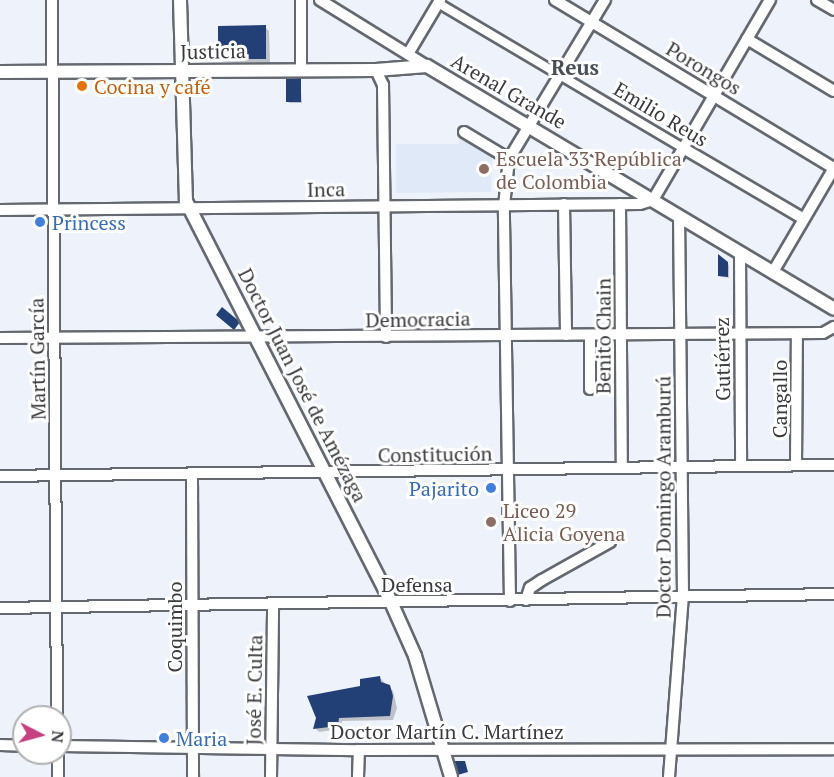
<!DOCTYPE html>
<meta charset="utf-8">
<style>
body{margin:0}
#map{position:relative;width:834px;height:777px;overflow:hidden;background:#eef3fb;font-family:"PT Serif",serif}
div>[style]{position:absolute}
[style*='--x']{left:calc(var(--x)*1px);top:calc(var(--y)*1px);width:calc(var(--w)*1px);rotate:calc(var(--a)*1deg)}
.built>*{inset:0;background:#e0e9f8}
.shadow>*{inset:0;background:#0003}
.building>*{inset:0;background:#224075}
.roads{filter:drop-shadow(2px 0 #64686f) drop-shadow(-2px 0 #64686f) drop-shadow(0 2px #64686f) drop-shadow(0 -2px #64686f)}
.pedestrian>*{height:8px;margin:-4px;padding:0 4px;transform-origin:4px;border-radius:4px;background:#fff}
.minor>*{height:10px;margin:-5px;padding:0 5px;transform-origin:5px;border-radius:5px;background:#fff}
.tertiary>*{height:12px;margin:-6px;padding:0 6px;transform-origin:6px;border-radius:6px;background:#fff}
.dots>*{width:16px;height:16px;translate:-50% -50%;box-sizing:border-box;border:3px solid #fff;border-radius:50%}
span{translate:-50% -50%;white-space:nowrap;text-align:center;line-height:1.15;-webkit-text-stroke:6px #fff;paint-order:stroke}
.street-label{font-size:20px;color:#3a3b3f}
.food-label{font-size:20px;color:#c56008}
.left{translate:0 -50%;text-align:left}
.education-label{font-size:20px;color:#785e54}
.shop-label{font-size:20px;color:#366cbe}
.right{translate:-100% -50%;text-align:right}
.neighbourhood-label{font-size:21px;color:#4a4e55;font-weight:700}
.north{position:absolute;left:12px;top:705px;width:60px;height:60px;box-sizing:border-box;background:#fff;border:2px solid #b0b1b2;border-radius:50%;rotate:96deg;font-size:16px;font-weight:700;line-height:24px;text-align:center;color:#3a3b3f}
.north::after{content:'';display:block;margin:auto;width:21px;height:27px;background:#c74182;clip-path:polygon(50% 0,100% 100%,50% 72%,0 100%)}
</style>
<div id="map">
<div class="built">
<i style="clip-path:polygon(459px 129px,462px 137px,492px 155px,491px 192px,396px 193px,396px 144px,459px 144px)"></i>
</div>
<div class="shadow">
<i style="clip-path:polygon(265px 27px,269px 31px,270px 62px,224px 62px,220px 58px)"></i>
<i style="clip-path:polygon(300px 80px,302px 103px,289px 103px,288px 101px)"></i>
<i style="clip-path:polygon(720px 257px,729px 265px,729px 278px,719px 276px)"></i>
<i style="clip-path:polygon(380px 678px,393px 691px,397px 708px,393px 720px,342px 721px,342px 729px,319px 732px,315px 728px,362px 687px)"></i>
</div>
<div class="building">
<i style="clip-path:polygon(266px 25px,266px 59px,218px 59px,218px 26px)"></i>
<i style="clip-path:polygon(301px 78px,301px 102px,286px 102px,286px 79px)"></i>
<i style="clip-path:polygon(718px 254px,728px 262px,728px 277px,718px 276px)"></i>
<i style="clip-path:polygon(222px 307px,240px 322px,234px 330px,216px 315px)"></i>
<i style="clip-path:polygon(380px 676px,381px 682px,390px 685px,393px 696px,390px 716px,339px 718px,338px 726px,313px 729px,316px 718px,307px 696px,360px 686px,360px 679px)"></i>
<i style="clip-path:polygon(450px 761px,465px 761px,468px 772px,454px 776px)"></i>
</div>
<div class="roads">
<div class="pedestrian">
<i style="--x:438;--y:3;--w:285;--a:30.6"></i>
</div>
<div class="minor">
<i style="--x:52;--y:0;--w:717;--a:89.6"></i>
<i style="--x:301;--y:0;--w:70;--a:90"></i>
<i style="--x:320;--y:0;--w:126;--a:31.7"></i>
<i style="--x:555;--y:0;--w:326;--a:31.1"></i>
<i style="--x:817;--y:0;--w:20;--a:30"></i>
<i style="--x:747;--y:39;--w:101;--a:30.9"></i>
<i style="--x:408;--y:54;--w:63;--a:-59.3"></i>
<i style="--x:376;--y:70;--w:17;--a:65"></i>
<i style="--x:383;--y:85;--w:252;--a:89.3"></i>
<i style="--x:464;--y:132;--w:52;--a:31"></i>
<i style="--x:683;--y:148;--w:140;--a:30.4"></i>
<i style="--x:564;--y:204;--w:131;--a:89.1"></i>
<i style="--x:620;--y:204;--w:264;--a:89.6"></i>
<i style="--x:0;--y:210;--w:640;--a:-0.54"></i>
<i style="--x:640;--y:204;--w:14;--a:-17"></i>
<i style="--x:653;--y:200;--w:232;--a:-59.7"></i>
<i style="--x:740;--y:252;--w:214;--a:89.7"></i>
<i style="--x:773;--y:272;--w:121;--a:-59.6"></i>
<i style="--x:0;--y:338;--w:823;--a:-0.35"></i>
<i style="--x:823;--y:333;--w:13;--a:-29"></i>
<i style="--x:590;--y:389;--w:54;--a:-90"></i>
<i style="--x:796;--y:465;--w:131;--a:-89.6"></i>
<i style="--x:0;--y:476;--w:834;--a:-0.76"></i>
<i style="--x:192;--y:476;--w:301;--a:89.8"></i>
<i style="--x:526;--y:600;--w:13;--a:-72"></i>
<i style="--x:530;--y:588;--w:14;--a:-34"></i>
<i style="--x:542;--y:580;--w:78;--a:-29.2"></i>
<i style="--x:510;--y:601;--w:395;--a:-90.9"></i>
<i style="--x:504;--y:206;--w:47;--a:-83.9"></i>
<i style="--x:509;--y:159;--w:186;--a:-58.9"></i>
<i style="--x:0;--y:608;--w:834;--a:-0.96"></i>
<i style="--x:0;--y:745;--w:24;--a:2"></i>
<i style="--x:60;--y:746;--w:299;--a:0.8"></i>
<i style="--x:359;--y:750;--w:475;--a:-0.1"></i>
<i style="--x:58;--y:753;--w:24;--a:90"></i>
<i style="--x:271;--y:777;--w:173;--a:-89.3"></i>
<i style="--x:358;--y:777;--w:27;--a:-88"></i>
<i style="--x:669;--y:777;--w:183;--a:-85.6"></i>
<i style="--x:683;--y:595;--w:379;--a:-90.6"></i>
</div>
<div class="tertiary">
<i style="--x:180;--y:0;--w:201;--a:88.3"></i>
<i style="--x:186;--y:201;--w:450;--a:62.9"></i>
<i style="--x:391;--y:602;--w:59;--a:66"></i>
<i style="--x:415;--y:656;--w:126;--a:73.4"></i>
<i style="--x:0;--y:72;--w:376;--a:-0.3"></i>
<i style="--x:376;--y:70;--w:51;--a:-4.5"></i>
<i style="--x:427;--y:66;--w:474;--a:30.8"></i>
</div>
</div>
<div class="dots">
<i style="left:82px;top:86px;background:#e8710a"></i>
<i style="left:484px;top:169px;background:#8d6e63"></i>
<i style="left:40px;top:222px;background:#3f7fe0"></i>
<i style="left:491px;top:488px;background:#3f7fe0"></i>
<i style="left:491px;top:522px;background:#8d6e63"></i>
<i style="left:164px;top:738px;background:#3f7fe0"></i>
</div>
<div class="street-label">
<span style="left:213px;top:51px;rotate:-1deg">Justicia</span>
<span style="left:704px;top:68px;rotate:31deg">Porongos</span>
<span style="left:509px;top:91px;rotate:30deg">Arenal Grande</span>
<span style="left:661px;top:114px;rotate:31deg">Emilio Reus</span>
<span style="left:326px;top:189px;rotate:-1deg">Inca</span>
<span style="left:418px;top:319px;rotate:-1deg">Democracia</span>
<span style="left:603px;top:336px;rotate:-90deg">Benito Chain</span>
<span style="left:37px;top:359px;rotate:-91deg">Martín García</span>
<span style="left:722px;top:359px;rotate:-91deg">Gutiérrez</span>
<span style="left:303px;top:385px;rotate:63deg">Doctor Juan José de Amézaga</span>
<span style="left:779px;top:399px;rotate:-90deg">Cangallo</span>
<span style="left:435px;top:454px;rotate:-1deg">Constitución</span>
<span style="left:663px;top:497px;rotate:-90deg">Doctor Domingo Aramburú</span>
<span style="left:417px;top:584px">Defensa</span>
<span style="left:174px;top:627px;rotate:-90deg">Coquimbo</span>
<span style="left:254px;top:690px;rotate:-89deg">José E. Culta</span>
<span style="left:447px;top:731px">Doctor Martín C. Martínez</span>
</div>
<div class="food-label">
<span class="left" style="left:94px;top:86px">Cocina y café</span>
</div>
<div class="education-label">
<span class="left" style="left:496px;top:170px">Escuela 33 República<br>de Colombia</span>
<span class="left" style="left:503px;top:522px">Liceo 29<br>Alicia Goyena</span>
</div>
<div class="shop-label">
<span class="left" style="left:52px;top:222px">Princess</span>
<span class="right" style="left:479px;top:488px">Pajarito</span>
<span class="left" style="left:176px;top:738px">Maria</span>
</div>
<div class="neighbourhood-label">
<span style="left:575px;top:67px">Reus</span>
</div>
<div class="north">N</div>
</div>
